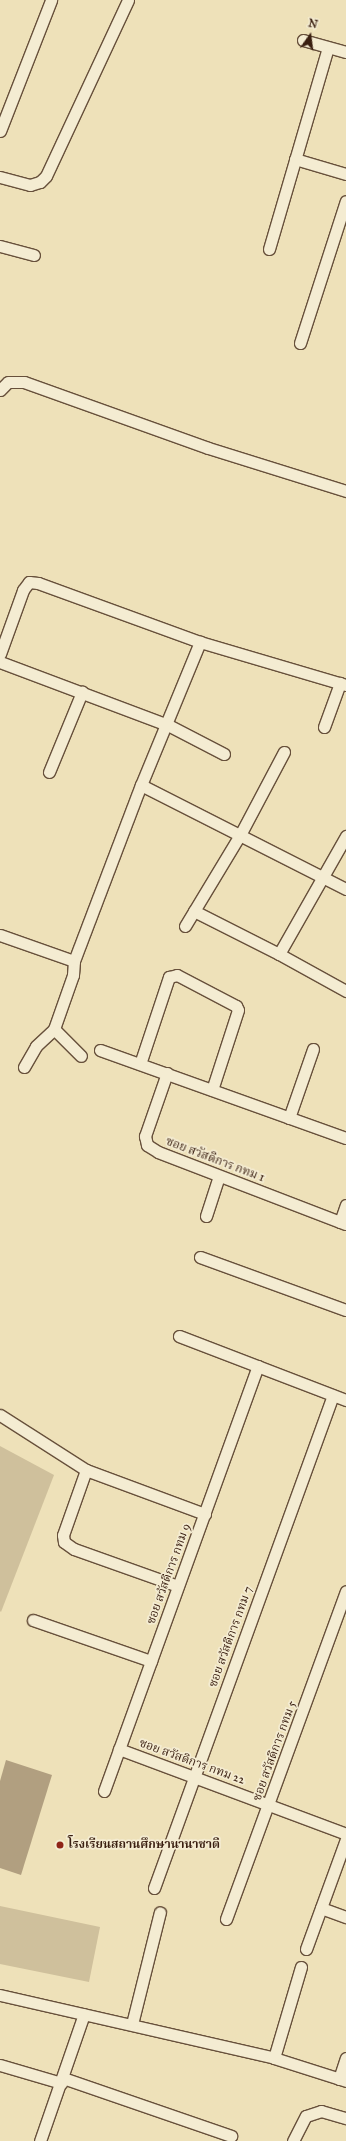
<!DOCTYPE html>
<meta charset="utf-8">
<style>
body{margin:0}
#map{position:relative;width:346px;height:2141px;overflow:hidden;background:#eee1b9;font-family:"IM FELL Great Primer","Noto Serif Thai",serif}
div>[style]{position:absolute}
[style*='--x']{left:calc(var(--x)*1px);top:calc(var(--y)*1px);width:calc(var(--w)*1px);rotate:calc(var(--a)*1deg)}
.green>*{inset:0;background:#cfc09c}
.water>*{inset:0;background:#b19f80}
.roads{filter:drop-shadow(1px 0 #67503b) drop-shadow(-1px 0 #67503b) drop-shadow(0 1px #67503b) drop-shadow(0 -1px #67503b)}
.street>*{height:11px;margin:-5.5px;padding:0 5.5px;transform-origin:5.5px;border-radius:5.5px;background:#f4ecd2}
.dots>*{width:11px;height:11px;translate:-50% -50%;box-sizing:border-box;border:2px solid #f4ecd2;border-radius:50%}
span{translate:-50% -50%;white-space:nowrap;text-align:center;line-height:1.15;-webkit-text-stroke:3.5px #f4ecd2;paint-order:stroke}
.street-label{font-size:12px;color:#3a1f11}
.poi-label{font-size:12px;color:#3a1f11;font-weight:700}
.left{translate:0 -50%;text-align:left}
.north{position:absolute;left:290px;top:16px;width:40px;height:40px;-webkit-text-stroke:3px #f4ecd2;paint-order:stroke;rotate:14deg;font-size:11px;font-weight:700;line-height:16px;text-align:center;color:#3a1f11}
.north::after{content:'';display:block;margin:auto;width:14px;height:18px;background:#3a1f11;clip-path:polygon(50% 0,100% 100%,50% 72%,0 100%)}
</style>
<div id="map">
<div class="green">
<i style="clip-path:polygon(0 1446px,54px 1475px,1px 1612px,0 1611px)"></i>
<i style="clip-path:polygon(0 1906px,100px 1927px,89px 1982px,0 1964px)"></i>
</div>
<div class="water">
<i style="clip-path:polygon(6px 1760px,52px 1775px,21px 1875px,0 1868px,0 1781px)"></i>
</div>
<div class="roads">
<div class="street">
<i style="--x:303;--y:40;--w:45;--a:15.6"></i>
<i style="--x:0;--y:131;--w:141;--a:-68.7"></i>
<i style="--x:295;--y:159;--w:53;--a:16.4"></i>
<i style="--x:0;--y:177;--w:31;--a:15"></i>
<i style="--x:30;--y:185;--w:10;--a:-17"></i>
<i style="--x:40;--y:182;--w:8;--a:-45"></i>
<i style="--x:46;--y:176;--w:194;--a:-65"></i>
<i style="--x:0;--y:246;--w:35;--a:15"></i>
<i style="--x:269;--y:249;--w:210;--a:-73.7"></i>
<i style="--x:300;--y:343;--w:149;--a:-72.1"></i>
<i style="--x:0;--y:390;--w:11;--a:-45"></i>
<i style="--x:8;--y:382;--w:16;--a:0"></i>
<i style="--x:24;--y:382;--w:195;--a:19.7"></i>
<i style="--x:208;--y:448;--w:145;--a:17.3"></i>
<i style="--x:0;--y:654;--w:68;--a:-70.2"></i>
<i style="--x:23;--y:590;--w:10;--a:-53"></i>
<i style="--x:29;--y:582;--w:9;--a:6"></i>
<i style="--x:38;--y:583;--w:172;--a:20"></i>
<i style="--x:200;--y:642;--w:152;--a:16.4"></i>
<i style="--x:0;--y:662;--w:179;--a:20.6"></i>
<i style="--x:168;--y:725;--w:63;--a:27.4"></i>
<i style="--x:324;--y:727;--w:47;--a:-70"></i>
<i style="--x:49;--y:772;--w:87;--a:-67.6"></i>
<i style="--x:141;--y:785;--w:230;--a:26.9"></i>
<i style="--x:194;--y:911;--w:95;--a:26.8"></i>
<i style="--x:279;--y:954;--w:77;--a:28.9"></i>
<i style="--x:185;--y:926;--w:106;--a:-58.9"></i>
<i style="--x:240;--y:835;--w:94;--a:-62.1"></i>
<i style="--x:0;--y:935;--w:78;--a:19.4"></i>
<i style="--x:279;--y:954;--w:136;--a:-60.4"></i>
<i style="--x:54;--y:1029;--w:38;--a:45"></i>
<i style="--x:100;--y:1050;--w:261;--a:19.7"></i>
<i style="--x:140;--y:1064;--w:92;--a:-71.6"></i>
<i style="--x:169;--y:977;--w:8;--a:-14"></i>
<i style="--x:177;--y:975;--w:67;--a:27.7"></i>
<i style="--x:236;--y:1006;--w:4;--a:63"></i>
<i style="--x:238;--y:1010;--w:84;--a:108"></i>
<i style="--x:24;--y:1067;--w:24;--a:-60"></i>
<i style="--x:36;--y:1046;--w:25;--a:-43"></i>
<i style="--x:54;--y:1029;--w:57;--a:-70.6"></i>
<i style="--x:73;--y:975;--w:14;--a:-86"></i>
<i style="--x:74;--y:961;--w:188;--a:-69.2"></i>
<i style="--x:141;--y:785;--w:155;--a:-67.6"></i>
<i style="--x:167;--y:1073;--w:67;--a:109.2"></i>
<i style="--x:145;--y:1136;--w:9;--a:77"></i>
<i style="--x:147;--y:1145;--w:13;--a:32"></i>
<i style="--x:158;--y:1152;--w:201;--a:21"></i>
<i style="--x:289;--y:1118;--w:73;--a:-70.8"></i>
<i style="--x:206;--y:1216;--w:42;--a:-72"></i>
<i style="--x:340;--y:1222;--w:18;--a:-71"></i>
<i style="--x:200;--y:1257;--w:155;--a:20"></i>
<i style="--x:179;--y:1336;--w:179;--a:21"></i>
<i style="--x:0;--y:1415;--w:102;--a:32.6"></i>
<i style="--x:86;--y:1470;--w:127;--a:20.3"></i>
<i style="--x:86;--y:1470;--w:69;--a:109.5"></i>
<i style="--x:63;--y:1535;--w:7;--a:82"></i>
<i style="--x:64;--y:1542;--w:12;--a:35"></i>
<i style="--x:74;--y:1549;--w:110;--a:19.6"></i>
<i style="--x:33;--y:1620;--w:125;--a:19.2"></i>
<i style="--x:119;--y:1749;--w:242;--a:20.5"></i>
<i style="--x:104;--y:1791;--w:452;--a:-70.1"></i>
<i style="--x:154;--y:1888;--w:524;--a:-70.04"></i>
<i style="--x:321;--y:1908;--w:27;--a:20"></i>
<i style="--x:226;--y:1919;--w:349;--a:-69.9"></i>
<i style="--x:306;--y:1949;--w:117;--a:-70"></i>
<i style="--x:0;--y:1995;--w:281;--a:12.9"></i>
<i style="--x:274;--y:2058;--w:76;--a:17.7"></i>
<i style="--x:132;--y:2024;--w:115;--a:-76"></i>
<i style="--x:274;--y:2058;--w:95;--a:-73.5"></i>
<i style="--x:0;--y:2065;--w:64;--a:16.4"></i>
<i style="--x:63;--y:2078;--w:178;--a:19"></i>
<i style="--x:339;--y:2079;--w:22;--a:-72"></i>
<i style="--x:40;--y:2141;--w:134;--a:-70.9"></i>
<i style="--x:293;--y:2141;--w:28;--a:-63"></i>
<i style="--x:306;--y:2116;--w:16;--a:-18"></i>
<i style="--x:321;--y:2111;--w:26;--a:16"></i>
</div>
</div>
<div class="dots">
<i style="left:60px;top:1845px;background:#8f2418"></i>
</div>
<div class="street-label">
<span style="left:215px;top:1160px;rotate:21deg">ซอย สวัสดิการ กทม 1</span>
<span style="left:169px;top:1574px;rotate:-70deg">ซอย สวัสดิการ กทม 9</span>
<span style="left:231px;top:1637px;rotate:-70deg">ซอย สวัสดิการ กทม 7</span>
<span style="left:275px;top:1751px;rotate:-70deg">ซอย สวัสดิการ กทม 5</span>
<span style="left:192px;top:1762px;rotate:20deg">ซอย สวัสดิการ กทม 22</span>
</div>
<div class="poi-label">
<span class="left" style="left:68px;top:1845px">โรงเรียนสถานศึกษานานาชาติ</span>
</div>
<div class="north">N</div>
</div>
